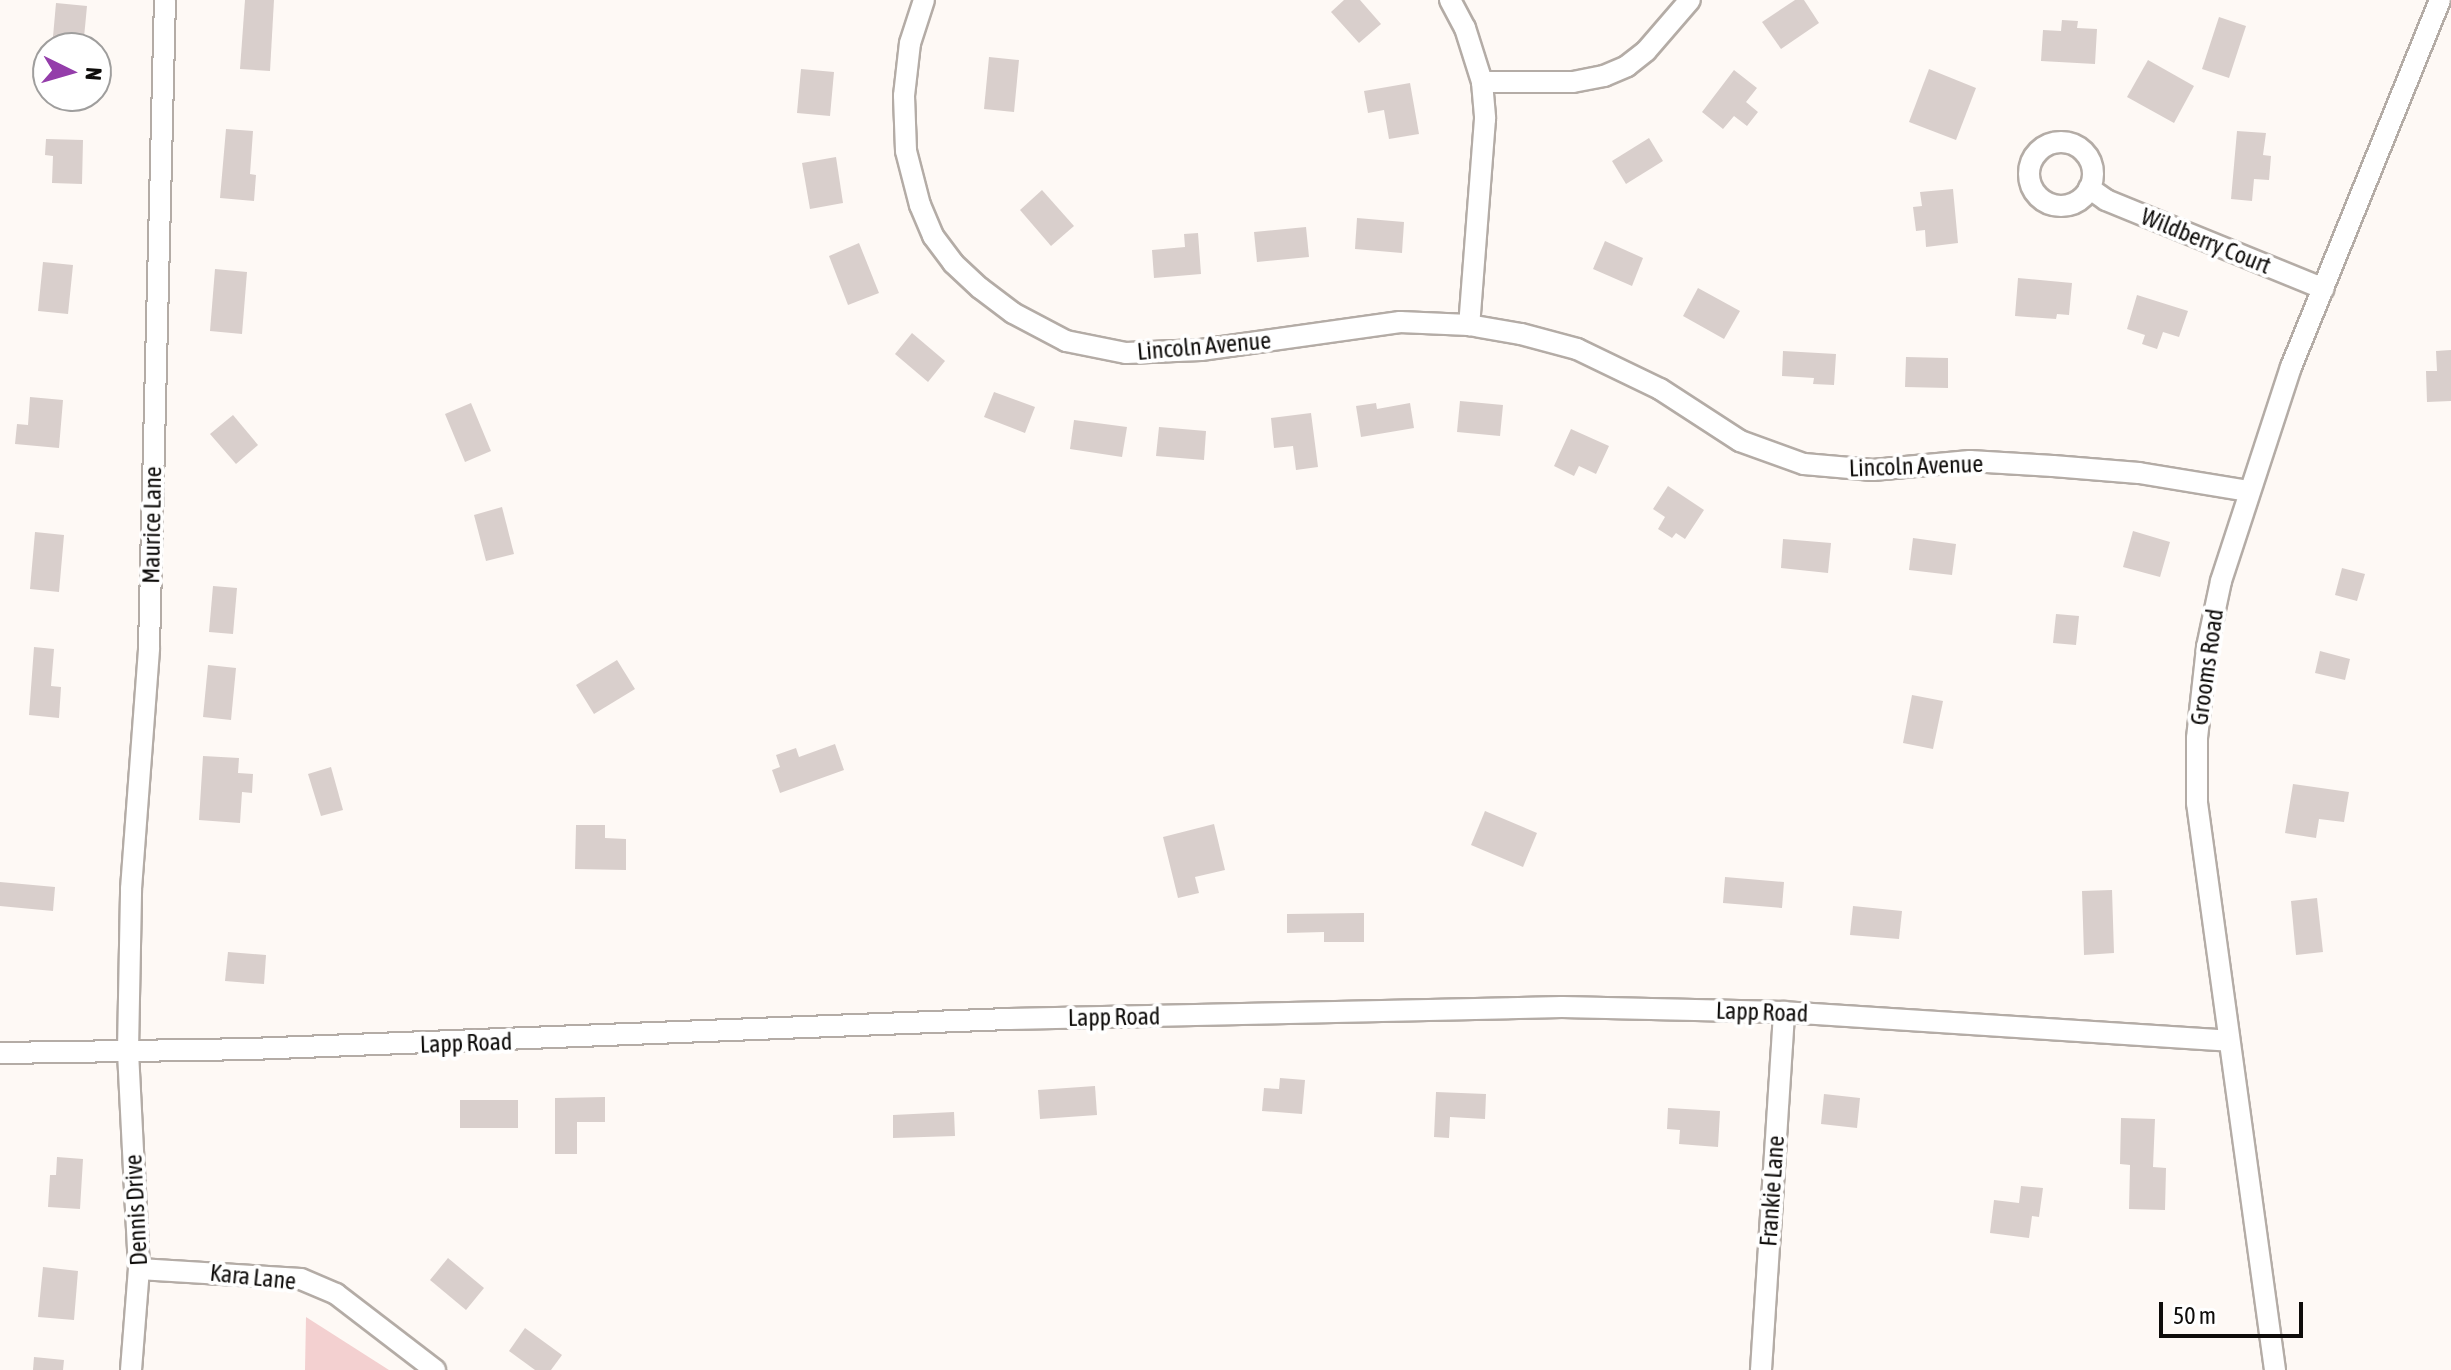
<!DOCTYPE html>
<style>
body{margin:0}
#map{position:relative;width:2451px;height:1370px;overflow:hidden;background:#fef9f5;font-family:"Asap Condensed",sans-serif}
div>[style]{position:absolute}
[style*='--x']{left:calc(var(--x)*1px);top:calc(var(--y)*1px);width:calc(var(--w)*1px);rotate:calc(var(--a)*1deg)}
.green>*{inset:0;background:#f3d0d0}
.building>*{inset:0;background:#d9cfcc}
.roads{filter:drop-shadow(2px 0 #b4aca6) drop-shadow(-2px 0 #b4aca6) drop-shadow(0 2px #b4aca6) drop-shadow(0 -2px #b4aca6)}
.minor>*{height:20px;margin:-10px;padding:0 10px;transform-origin:10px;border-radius:10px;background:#fff}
.minor>.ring{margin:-10px;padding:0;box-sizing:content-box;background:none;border:20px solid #fff;border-radius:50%}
span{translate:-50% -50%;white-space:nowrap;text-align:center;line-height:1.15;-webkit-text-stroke:8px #fff;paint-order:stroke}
.street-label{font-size:24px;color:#0e0c0a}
.north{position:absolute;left:32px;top:32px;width:80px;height:80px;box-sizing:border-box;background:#fff;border:2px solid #9f9e9d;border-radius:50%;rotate:95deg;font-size:22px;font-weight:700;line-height:32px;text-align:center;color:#0e0c0a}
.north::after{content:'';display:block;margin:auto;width:28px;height:36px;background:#943daa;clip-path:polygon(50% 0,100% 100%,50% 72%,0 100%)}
.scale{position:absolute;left:2159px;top:1302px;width:144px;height:36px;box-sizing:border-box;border:4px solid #0e0c0a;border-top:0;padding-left:10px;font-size:24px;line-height:28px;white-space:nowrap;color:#0e0c0a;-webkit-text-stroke:6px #fff;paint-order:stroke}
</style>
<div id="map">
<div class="green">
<i style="clip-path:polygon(306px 1317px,389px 1370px,305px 1370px)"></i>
</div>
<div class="building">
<i style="clip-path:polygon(245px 0,274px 0,270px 71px,240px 69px)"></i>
<i style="clip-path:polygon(1344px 0,1360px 0,1381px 24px,1359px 43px,1331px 12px)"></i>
<i style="clip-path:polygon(1795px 0,1804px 0,1819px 23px,1781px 49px,1762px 22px)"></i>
<i style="clip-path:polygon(56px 3px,87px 6px,83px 48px,52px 48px)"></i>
<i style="clip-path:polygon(2219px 17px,2246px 26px,2229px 78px,2202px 69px)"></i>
<i style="clip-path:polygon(2062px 20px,2078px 21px,2077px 28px,2097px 29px,2095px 64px,2041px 61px,2043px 30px,2061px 31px)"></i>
<i style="clip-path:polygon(989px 57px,1019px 60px,1014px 112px,984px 109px)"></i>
<i style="clip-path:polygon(2148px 60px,2194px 86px,2174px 123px,2127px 97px)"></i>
<i style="clip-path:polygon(801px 69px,834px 72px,830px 116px,797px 113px)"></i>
<i style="clip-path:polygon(1929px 69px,1976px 88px,1956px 140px,1909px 122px)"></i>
<i style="clip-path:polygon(1734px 70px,1757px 88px,1746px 102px,1758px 112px,1747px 126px,1734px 116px,1723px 129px,1702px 112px)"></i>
<i style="clip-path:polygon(1410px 83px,1419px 134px,1389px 139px,1384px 110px,1368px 113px,1364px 91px)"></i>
<i style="clip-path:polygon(226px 129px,253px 131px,250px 174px,256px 175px,254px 201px,220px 198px)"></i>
<i style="clip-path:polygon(2237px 131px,2266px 133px,2263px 155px,2271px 156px,2269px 180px,2254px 179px,2252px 201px,2231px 199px)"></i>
<i style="clip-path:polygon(1649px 138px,1663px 161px,1626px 184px,1612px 161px)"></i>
<i style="clip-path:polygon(46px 139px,83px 140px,82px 184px,52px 183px,53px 156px,45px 155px)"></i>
<i style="clip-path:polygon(836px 157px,843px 203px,810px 209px,802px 163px)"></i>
<i style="clip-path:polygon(1953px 189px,1958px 243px,1926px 247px,1925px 230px,1916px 231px,1913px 207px,1922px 206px,1920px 192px)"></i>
<i style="clip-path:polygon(1042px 190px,1074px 226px,1051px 246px,1020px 210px)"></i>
<i style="clip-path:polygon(1357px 218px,1404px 222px,1402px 253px,1355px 249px)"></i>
<i style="clip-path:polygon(1306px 227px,1309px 257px,1257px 262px,1254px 232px)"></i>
<i style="clip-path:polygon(1198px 233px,1201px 274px,1154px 278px,1152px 250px,1185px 247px,1184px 234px)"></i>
<i style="clip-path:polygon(1605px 241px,1643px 258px,1632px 286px,1593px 269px)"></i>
<i style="clip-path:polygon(859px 243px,879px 293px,848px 305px,829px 256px)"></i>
<i style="clip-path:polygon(43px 262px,73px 265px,68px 314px,38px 311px)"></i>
<i style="clip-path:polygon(215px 269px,247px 272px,242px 334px,210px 331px)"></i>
<i style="clip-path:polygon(2018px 278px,2072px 283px,2069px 315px,2057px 314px,2056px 319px,2015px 316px)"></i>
<i style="clip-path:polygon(1698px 288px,1740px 311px,1724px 339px,1683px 316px)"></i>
<i style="clip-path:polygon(2137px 295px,2188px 311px,2179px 337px,2163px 332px,2157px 349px,2142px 344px,2145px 335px,2127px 329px)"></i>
<i style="clip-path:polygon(912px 333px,945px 361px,928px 382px,895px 354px)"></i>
<i style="clip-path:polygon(2451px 350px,2451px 401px,2427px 402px,2426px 371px,2437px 371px,2436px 351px)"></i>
<i style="clip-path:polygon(1783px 351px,1836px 354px,1834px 385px,1813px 384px,1814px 378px,1782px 376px)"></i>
<i style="clip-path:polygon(1906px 357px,1948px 358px,1948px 388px,1905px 387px)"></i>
<i style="clip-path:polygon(994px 392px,1035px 407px,1025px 433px,984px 417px)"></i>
<i style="clip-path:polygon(30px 397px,63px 400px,59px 448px,15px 444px,17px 424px,28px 425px)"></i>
<i style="clip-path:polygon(1460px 401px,1503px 405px,1500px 436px,1457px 432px)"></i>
<i style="clip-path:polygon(471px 403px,491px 451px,465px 462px,445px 414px)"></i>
<i style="clip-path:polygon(1376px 403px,1377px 409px,1410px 403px,1414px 428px,1361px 437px,1356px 406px)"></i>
<i style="clip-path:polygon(1311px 413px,1318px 467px,1296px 470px,1293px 446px,1274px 448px,1271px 418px)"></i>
<i style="clip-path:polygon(233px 415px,258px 445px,236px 464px,210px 434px)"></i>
<i style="clip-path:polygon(1074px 420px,1127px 427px,1122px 457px,1070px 449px)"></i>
<i style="clip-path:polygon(1159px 427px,1206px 431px,1204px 460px,1156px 456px)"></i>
<i style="clip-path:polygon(1571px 429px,1609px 446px,1596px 474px,1579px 466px,1574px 476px,1554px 466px)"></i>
<i style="clip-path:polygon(1668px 486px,1704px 510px,1685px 539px,1676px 533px,1672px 538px,1658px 529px,1665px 517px,1653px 509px)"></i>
<i style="clip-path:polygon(502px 507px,514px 554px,486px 561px,474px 515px)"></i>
<i style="clip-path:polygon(2133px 531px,2170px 542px,2160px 577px,2123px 567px)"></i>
<i style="clip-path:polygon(35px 532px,64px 535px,59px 592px,30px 589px)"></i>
<i style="clip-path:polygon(1913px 538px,1956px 544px,1952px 575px,1909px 570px)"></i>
<i style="clip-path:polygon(1783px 539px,1831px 543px,1828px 573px,1781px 568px)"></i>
<i style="clip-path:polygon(2342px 568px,2365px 574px,2357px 601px,2335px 595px)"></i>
<i style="clip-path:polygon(213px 586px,237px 588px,233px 634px,209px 632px)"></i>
<i style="clip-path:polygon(2056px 614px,2079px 616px,2076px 645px,2053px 643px)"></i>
<i style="clip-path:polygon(34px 647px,54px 649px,51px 686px,61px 687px,59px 718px,29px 715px)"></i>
<i style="clip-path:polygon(2320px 651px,2350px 659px,2345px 680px,2315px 673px)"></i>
<i style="clip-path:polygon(617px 660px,635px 689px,594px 714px,576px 685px)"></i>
<i style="clip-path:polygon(208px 665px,236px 668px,231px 720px,203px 717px)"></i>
<i style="clip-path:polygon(1912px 695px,1943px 701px,1933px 749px,1903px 743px)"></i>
<i style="clip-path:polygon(835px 744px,844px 770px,780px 793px,772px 770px,780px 767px,776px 755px,796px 748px,799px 757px)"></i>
<i style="clip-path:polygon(203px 756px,239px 758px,238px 773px,253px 774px,252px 793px,242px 792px,240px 823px,199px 820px)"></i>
<i style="clip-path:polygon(331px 767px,343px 810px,321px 816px,308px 774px)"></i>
<i style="clip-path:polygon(2293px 784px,2349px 792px,2344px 822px,2319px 819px,2316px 838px,2285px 833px)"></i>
<i style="clip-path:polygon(1485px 811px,1537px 833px,1523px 867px,1471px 845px)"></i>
<i style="clip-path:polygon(1214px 824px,1225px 870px,1195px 877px,1199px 893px,1178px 898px,1163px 837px)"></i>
<i style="clip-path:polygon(576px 825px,605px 825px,605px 838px,626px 839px,626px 870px,575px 869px)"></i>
<i style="clip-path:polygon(1725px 877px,1784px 882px,1782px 908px,1723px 903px)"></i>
<i style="clip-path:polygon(0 882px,55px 887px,53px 911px,0 906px)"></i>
<i style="clip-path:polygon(2112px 890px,2114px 953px,2084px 955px,2082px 891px)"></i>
<i style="clip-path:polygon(2317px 898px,2323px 952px,2296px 955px,2291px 901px)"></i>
<i style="clip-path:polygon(1853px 906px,1902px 911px,1899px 939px,1850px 935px)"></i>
<i style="clip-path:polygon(1364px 913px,1364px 942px,1324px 942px,1324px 932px,1287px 933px,1287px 914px)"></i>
<i style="clip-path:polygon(228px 952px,266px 955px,264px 984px,225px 981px)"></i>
<i style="clip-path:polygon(1280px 1078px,1305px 1080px,1302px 1114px,1262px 1111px,1264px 1088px,1279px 1089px)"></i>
<i style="clip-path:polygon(1095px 1086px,1097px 1115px,1040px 1119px,1038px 1090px)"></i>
<i style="clip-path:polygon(1436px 1092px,1486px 1094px,1485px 1119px,1450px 1117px,1449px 1138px,1434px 1137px)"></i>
<i style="clip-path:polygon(1824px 1094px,1860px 1098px,1857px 1128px,1821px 1124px)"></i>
<i style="clip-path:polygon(605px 1097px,605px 1122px,577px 1122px,577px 1154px,555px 1154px,555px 1098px)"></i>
<i style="clip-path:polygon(460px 1100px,518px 1100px,518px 1128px,460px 1128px)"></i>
<i style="clip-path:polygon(1668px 1108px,1720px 1111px,1718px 1147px,1679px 1144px,1680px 1130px,1667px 1129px)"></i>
<i style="clip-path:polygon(954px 1112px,955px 1136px,893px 1138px,893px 1115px)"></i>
<i style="clip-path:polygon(2121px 1118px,2155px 1119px,2153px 1167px,2166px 1168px,2165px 1210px,2129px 1209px,2130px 1165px,2120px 1164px)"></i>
<i style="clip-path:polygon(57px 1157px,83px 1159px,80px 1209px,48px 1207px,50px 1175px,56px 1175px)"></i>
<i style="clip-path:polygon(2021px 1186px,2043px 1188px,2039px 1217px,2032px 1216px,2029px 1238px,1990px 1233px,1994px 1200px,2019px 1203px)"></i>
<i style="clip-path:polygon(448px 1258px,484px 1288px,466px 1310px,430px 1280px)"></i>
<i style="clip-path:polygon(43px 1267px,78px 1271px,74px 1320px,38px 1317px)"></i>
<i style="clip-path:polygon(525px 1328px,562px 1355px,551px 1370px,535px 1370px,509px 1351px)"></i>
<i style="clip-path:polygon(34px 1357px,64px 1360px,63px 1370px,33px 1370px)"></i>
</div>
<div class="roads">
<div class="minor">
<i style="--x:924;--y:0;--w:45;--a:108"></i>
<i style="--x:910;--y:43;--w:53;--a:96.5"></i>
<i style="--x:904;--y:96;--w:55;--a:87.9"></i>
<i style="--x:906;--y:151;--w:56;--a:75.5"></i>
<i style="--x:920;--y:205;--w:34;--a:67"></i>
<i style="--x:933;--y:236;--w:34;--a:53"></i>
<i style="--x:953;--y:263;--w:37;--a:43"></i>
<i style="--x:980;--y:288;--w:41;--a:37.1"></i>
<i style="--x:1013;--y:313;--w:60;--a:27.8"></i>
<i style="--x:1066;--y:341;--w:61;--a:11.3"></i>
<i style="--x:1126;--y:353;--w:75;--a:-2.3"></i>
<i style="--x:1201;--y:350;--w:201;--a:-8"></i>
<i style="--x:1400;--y:322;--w:69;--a:2.5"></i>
<i style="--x:1469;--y:325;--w:53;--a:9.8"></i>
<i style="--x:1521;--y:334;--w:58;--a:15"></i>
<i style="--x:1577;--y:349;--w:92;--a:25.7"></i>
<i style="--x:1660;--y:389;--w:95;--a:33"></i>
<i style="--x:1740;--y:441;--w:68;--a:19.8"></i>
<i style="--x:1804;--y:464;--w:69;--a:5"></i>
<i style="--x:1873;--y:470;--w:97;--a:-5.3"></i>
<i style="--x:1970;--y:461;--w:83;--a:3.4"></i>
<i style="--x:2053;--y:466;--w:86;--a:4.7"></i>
<i style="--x:2139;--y:473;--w:110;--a:9.4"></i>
<i style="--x:1450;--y:0;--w:32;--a:62"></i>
<i style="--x:1465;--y:28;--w:57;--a:72.5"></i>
<i style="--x:1482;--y:82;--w:37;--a:85"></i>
<i style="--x:1485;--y:119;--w:207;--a:94.4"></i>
<i style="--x:1482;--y:82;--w:91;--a:0"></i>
<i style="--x:1573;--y:82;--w:32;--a:-11"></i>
<i style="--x:1604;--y:76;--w:25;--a:-23"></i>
<i style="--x:1627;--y:66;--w:24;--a:-38"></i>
<i style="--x:1646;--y:51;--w:67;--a:-49.2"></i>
<i class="ring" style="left:2029px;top:142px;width:44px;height:44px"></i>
<i style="--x:2089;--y:188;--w:21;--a:35"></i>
<i style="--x:2106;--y:200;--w:235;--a:22.2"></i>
<i style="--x:0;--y:1053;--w:251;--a:-0.9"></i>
<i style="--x:251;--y:1049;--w:759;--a:-2.27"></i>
<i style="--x:1009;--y:1019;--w:553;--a:-1.24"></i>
<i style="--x:1562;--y:1007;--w:222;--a:1.3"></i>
<i style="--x:1784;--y:1012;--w:444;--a:3.7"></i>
<i style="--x:139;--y:1269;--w:162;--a:3.5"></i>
<i style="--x:301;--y:1279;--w:38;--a:23"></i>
<i style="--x:336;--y:1294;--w:125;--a:37.5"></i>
<i style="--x:131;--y:1370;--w:101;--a:-85.5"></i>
<i style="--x:139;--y:1269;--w:219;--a:-92.9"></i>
<i style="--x:128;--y:1050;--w:161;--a:-88.9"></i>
<i style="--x:131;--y:889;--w:242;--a:-85.7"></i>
<i style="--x:149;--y:648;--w:648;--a:-88.59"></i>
<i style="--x:1761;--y:1370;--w:359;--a:-86.3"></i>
<i style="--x:2275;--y:1370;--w:572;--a:-97.83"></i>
<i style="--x:2197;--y:803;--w:65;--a:-90"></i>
<i style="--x:2197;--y:738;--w:92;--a:-83.7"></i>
<i style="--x:2207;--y:647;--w:67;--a:-78"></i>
<i style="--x:2221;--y:581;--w:225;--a:-71.9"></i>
<i style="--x:2291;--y:367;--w:396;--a:-67.9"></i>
</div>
</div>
<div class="street-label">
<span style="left:2206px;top:241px;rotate:22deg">Wildberry Court</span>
<span style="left:1204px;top:346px;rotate:-5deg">Lincoln Avenue</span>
<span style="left:1916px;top:466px;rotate:-2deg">Lincoln Avenue</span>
<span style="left:152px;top:525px;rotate:-89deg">Maurice Lane</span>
<span style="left:2207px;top:667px;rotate:-82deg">Grooms Road</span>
<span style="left:1762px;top:1012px;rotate:2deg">Lapp Road</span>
<span style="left:1114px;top:1017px;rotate:-1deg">Lapp Road</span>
<span style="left:466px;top:1043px;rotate:-2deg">Lapp Road</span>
<span style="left:1772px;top:1191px;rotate:-86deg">Frankie Lane</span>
<span style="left:136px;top:1210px;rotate:-93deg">Dennis Drive</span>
<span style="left:253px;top:1277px;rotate:6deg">Kara Lane</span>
</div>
<div class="north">N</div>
<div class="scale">50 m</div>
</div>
